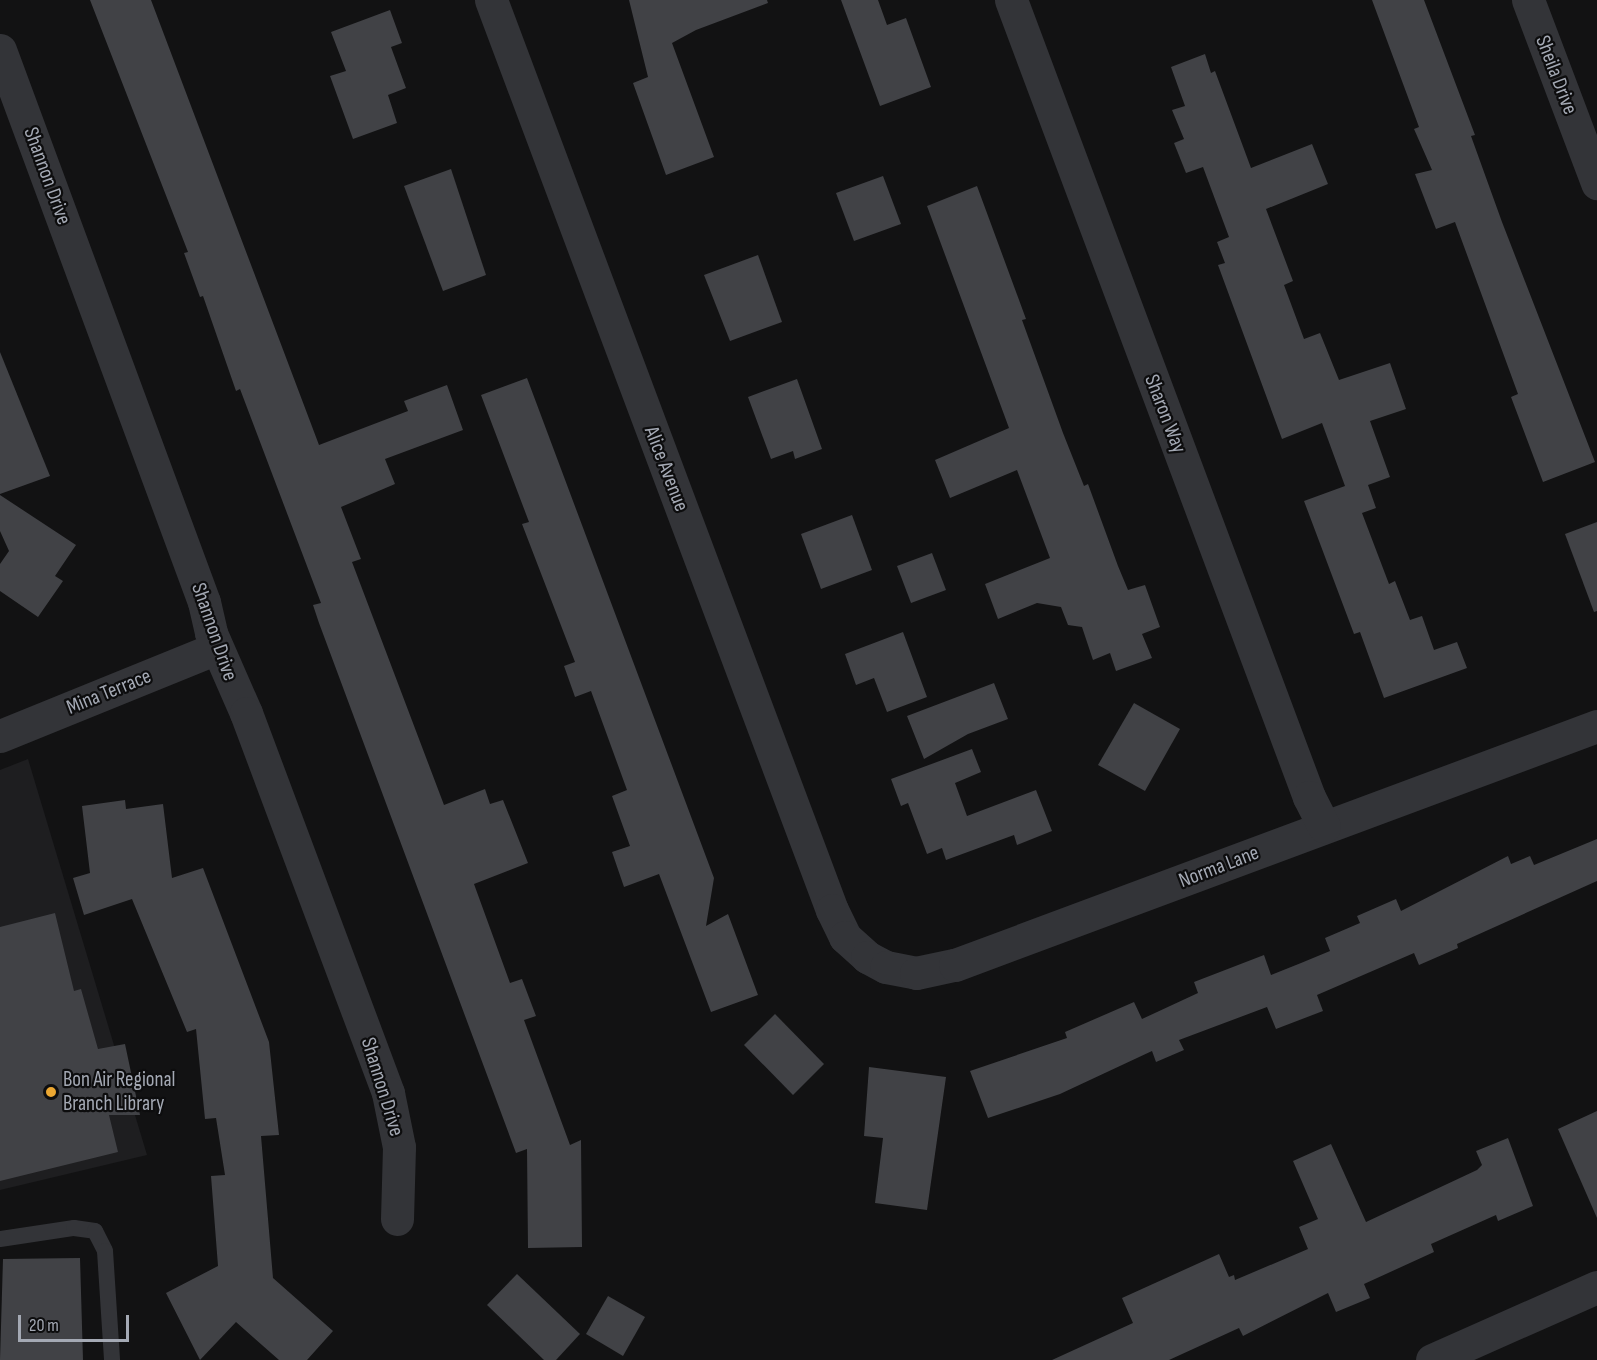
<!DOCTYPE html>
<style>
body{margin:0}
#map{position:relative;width:1597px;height:1360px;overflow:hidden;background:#121213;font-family:"Sofia Sans Condensed",sans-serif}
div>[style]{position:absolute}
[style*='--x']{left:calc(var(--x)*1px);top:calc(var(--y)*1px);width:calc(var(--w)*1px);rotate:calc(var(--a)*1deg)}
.built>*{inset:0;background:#1e1e20}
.building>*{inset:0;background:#414246}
.service>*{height:16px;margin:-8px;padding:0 8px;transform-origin:8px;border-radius:8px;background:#333438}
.minor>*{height:33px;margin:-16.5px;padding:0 16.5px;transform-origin:16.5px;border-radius:16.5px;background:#333438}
.dots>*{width:16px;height:16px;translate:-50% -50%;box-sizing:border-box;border:3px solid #0d0d0e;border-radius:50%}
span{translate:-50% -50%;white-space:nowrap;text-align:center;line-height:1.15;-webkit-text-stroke:4.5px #0d0d0e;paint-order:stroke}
.street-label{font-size:21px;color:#a4a9b4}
.poi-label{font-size:21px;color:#a4a9b4}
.left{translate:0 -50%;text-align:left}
.scale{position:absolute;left:18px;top:1315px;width:111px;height:27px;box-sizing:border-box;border:3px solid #a4a9b4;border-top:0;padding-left:8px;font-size:18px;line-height:21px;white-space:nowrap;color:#a4a9b4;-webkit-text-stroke:4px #0d0d0e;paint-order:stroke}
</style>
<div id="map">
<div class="built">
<i style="clip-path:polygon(28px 759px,147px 1155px,0 1190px,0 770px)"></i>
</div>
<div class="building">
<i style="clip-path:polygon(90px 0,151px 0,319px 445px,408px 411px,404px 401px,447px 385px,463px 430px,385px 459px,395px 484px,341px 507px,361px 559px,352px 562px,444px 805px,485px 789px,490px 804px,503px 800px,528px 863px,474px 884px,510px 983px,522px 979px,536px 1016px,524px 1020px,570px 1145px,581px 1140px,582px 1247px,528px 1248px,527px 1149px,516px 1153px,319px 623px,313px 605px,321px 603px,240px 389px,236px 391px,203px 296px,200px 297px,184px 253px,188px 252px)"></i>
<i style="clip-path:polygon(629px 0,767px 0,768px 3px,696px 30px,672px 43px,714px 157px,666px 175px,633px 83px,648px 77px)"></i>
<i style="clip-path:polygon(841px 0,878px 0,887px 25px,906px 18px,931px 87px,880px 106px)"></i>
<i style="clip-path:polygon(1372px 0,1424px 0,1475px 135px,1471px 136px,1502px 222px,1595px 462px,1543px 482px,1511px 397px,1518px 394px,1455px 222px,1436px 229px,1415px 174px,1432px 170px,1414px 129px,1419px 127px)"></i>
<i style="clip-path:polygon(390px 10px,402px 43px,391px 47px,406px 88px,388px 95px,397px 123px,353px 139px,330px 76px,346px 71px,331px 32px)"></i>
<i style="clip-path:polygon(1205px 54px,1211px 73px,1215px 71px,1251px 168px,1312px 144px,1328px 184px,1266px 209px,1293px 281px,1284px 285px,1304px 339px,1320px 333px,1339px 380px,1390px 363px,1406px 409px,1370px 421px,1390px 477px,1368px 485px,1376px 508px,1362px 513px,1389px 584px,1395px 581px,1410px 620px,1422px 616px,1434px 650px,1457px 642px,1467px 668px,1384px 698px,1360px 632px,1354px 634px,1304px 501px,1345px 486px,1322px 423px,1282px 439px,1218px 265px,1225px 263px,1217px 242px,1229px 237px,1203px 167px,1186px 173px,1174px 143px,1184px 139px,1172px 110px,1185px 106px,1171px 67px)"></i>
<i style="clip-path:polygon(451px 169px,486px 275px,443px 291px,404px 186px)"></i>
<i style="clip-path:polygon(883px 176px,901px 224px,854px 241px,836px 193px)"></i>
<i style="clip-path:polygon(977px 186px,1026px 319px,1022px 320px,1063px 433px,1084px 486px,1088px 484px,1118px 566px,1128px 590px,1145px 585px,1160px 627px,1142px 634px,1152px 658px,1116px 671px,1110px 653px,1093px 660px,1082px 627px,1068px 625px,1061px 607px,1037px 603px,998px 619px,985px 584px,1050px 558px,1017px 470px,950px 498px,935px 460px,1009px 428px,927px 206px)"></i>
<i style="clip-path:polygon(758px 255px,782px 322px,730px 341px,704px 275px)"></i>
<i style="clip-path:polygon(0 352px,50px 476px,0 494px)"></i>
<i style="clip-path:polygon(527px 378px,714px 878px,706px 926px,728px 914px,758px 995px,711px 1012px,659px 874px,624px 887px,612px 852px,630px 846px,612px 796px,627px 790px,591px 691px,575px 697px,564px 666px,575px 662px,522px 524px,529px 522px,481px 395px)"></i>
<i style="clip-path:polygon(797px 379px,822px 449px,795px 459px,793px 451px,771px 459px,748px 397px)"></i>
<i style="clip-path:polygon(0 495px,76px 545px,55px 576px,63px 581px,38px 617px,0 591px,0 564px,9px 551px,0 531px)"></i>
<i style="clip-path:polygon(852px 515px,872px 570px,821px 589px,801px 534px)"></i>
<i style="clip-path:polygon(1597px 522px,1597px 611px,1594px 612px,1565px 534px)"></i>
<i style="clip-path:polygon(932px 553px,946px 590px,911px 603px,897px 566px)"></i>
<i style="clip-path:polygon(903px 632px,927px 697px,887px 712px,874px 678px,856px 685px,845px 654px)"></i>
<i style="clip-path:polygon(994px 683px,1008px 719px,968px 734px,924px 759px,907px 716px)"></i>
<i style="clip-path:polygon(1134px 703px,1180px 729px,1145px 791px,1098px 765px)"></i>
<i style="clip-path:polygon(972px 749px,981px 772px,955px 783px,967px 816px,1036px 790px,1052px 831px,1017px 845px,1014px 835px,946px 860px,942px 848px,927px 854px,908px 803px,901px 806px,891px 779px)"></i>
<i style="clip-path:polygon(125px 800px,126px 809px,163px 804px,172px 878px,203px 868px,269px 1042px,279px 1135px,261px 1136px,273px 1278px,333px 1331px,307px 1360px,279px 1360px,236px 1322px,200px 1360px,166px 1293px,218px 1266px,211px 1176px,225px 1175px,216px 1118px,205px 1119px,196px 1029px,187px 1032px,132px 899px,84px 915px,73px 878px,90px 873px,82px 806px)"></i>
<i style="clip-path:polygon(1597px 839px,1597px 881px,1457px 944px,1458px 948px,1419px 965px,1414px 953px,1317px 995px,1323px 1011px,1276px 1029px,1267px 1007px,1179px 1040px,1184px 1050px,1156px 1062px,1152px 1051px,1060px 1094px,988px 1118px,970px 1071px,1067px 1038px,1065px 1032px,1134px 1002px,1142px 1019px,1198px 993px,1194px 982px,1264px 955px,1271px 975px,1301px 963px,1330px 951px,1325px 938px,1360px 923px,1357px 916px,1396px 899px,1401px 911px,1508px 856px,1511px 864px,1530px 856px,1534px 865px)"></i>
<i style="clip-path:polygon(55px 913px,74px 991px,81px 989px,98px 1049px,125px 1044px,140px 1115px,109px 1115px,118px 1152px,0 1181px,0 927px)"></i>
<i style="clip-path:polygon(775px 1014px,824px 1064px,793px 1095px,744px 1045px)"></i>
<i style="clip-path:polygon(869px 1067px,946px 1077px,927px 1210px,875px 1203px,883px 1138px,864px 1136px)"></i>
<i style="clip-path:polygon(1597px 1111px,1597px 1218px,1558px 1129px)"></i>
<i style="clip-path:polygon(1508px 1138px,1533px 1206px,1498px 1221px,1496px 1215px,1431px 1244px,1434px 1252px,1364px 1284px,1370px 1298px,1336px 1312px,1328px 1293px,1243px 1336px,1239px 1328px,1169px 1360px,1052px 1360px,1133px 1323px,1122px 1298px,1219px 1254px,1229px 1277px,1234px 1275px,1235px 1280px,1308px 1249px,1299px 1227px,1318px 1219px,1293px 1161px,1331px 1144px,1366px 1222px,1477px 1170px,1482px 1165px,1476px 1151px)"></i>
<i style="clip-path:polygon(80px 1258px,83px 1360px,0 1360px,3px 1259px)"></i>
<i style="clip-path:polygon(517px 1274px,580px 1334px,556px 1360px,544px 1360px,487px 1305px)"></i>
<i style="clip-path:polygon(608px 1296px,645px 1317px,623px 1356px,586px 1334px)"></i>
</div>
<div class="service">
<i style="--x:0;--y:1239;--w:75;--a:-8.5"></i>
<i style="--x:74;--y:1228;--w:21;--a:8"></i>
<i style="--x:95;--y:1231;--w:22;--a:63"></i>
<i style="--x:105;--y:1251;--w:109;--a:86.3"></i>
</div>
<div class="minor">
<i style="--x:491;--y:0;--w:972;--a:69.46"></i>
<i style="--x:832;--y:910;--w:30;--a:64"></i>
<i style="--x:845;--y:937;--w:30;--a:42"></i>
<i style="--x:867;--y:957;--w:21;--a:28"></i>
<i style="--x:886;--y:967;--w:31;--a:11"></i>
<i style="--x:916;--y:973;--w:40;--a:-12"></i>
<i style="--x:955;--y:965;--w:685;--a:-20.42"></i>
<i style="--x:1011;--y:0;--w:851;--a:69.5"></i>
<i style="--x:1309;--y:797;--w:33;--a:63"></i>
<i style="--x:1528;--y:0;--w:196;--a:69.3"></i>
<i style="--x:0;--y:50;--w:588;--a:69.72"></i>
<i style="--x:204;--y:602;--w:32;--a:77"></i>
<i style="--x:211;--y:633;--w:87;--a:66.4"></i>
<i style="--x:246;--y:713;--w:406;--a:69.5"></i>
<i style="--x:388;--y:1093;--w:55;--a:78.5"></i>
<i style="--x:399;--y:1147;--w:72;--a:91.6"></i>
<i style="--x:0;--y:736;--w:234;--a:-22.1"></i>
<i style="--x:1432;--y:1360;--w:180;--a:-23.9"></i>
</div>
<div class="dots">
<i style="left:51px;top:1092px;background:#eba732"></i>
</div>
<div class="street-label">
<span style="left:1556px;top:75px;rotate:69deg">Sheila Drive</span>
<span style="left:47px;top:176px;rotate:70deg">Shannon Drive</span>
<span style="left:1165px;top:414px;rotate:69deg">Sharon Way</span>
<span style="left:666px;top:469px;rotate:69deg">Alice Avenue</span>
<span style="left:214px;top:632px;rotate:71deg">Shannon Drive</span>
<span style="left:109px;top:692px;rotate:-22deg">Mina Terrace</span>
<span style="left:1219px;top:867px;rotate:-21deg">Norma Lane</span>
<span style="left:382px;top:1087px;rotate:73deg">Shannon Drive</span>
</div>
<div class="poi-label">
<span class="left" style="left:63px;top:1092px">Bon Air Regional<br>Branch Library</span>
</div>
<div class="scale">20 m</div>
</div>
